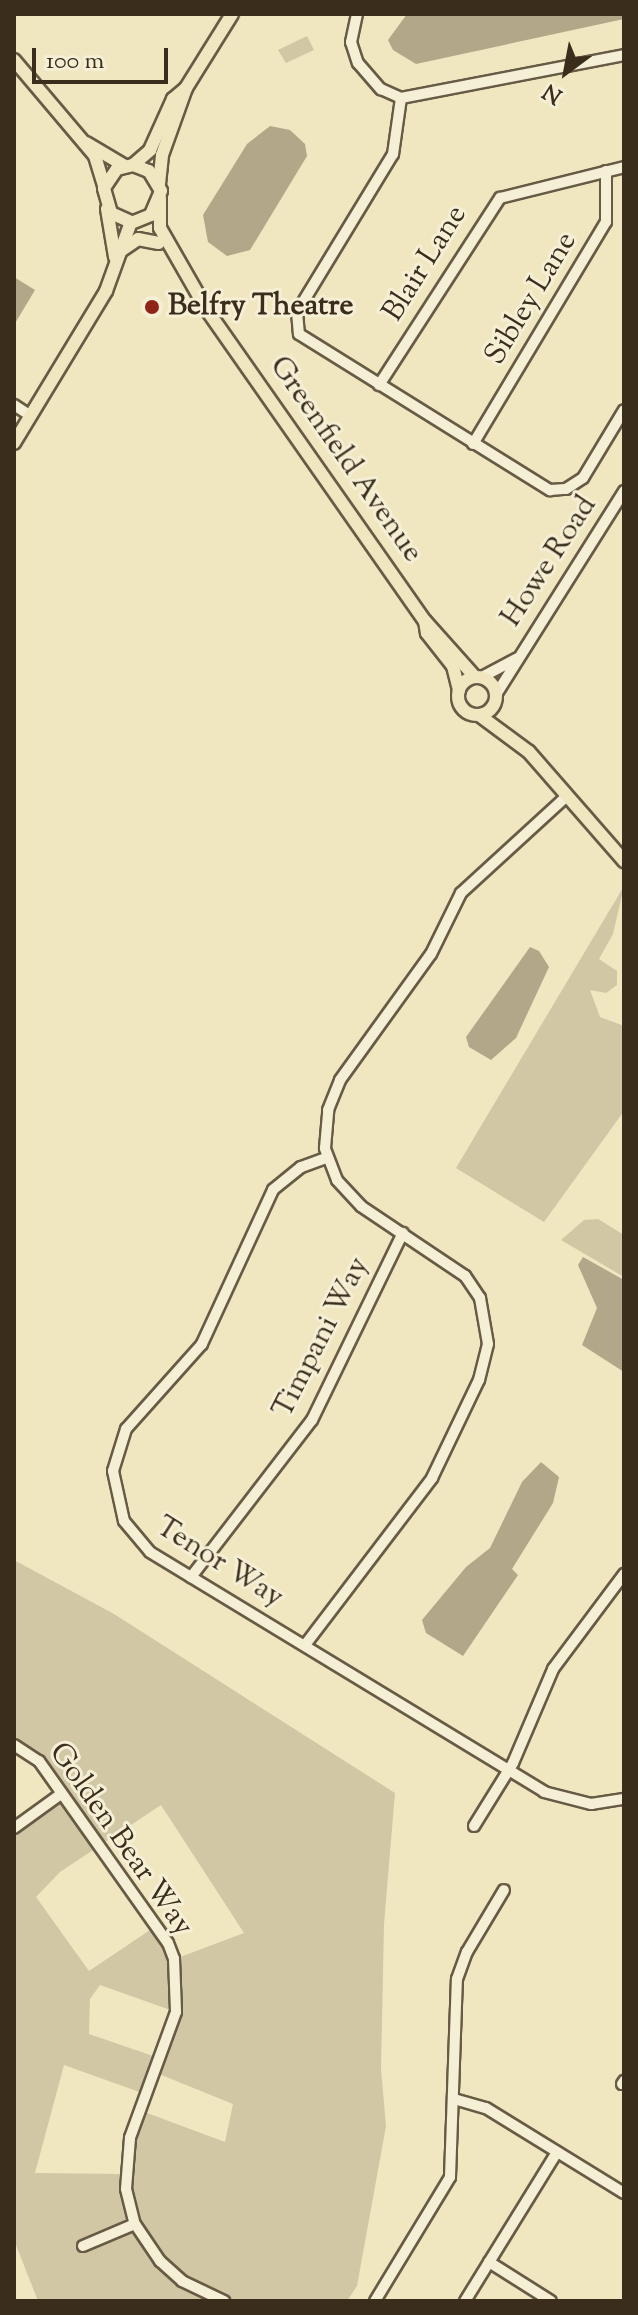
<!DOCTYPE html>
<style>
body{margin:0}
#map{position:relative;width:638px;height:2315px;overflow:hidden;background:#f0e6c0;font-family:"Sorts Mill Goudy",serif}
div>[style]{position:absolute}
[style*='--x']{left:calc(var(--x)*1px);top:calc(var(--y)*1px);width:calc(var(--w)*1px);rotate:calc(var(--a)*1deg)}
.green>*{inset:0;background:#d1c7a4}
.water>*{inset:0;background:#b2a788}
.roads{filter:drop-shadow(2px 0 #685b45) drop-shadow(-2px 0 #685b45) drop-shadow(0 2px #685b45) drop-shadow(0 -2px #685b45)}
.minor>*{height:10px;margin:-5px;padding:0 5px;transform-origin:5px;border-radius:5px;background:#f5efd6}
.major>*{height:12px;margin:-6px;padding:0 6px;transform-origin:6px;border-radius:6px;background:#f0e6c0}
.major>.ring{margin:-6px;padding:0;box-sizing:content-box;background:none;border:12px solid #f0e6c0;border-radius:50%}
.dots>*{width:22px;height:22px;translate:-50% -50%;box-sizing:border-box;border:4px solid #f5efd6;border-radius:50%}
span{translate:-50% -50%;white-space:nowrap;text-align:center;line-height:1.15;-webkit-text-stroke:6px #f5efd6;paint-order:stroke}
.street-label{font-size:30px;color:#3b2d1c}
.poi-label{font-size:30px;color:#3b2d1c;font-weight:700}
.left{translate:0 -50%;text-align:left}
.frame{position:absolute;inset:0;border:16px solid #3b2d1c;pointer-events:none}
.north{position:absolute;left:526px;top:32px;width:80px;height:80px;-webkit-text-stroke:6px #f5efd6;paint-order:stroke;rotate:212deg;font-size:22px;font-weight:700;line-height:32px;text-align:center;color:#3b2d1c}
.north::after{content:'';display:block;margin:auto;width:28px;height:36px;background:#3b2d1c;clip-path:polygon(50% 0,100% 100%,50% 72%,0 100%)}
.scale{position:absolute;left:32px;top:48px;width:136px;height:36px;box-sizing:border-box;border:4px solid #3b2d1c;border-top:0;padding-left:10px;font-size:24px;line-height:28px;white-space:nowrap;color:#3b2d1c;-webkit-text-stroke:6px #f5efd6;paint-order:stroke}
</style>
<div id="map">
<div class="green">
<i style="clip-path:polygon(307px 36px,314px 50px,286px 63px,278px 50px)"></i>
<i style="clip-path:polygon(624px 886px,613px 934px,599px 959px,617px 971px,617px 985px,606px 993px,590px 990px,600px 1017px,624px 1026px,624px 1111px,544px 1222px,456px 1168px)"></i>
<i style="clip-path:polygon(598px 1219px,624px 1235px,624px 1277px,561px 1240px,584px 1220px)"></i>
<i style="clip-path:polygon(evenodd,14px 1560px,114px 1614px,395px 1793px,384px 1924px,381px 2069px,386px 2126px,357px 2286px,347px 2301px,38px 2301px,14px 2240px,14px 1828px,61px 1794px,39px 1761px,14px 1745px,14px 1560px,161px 1805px,244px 1933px,175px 1959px,156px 1926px,89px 1971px,36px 1897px,60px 1872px,161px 1805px,14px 1560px,100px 1985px,176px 2012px,159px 2058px,89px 2034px,90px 1999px,100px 1985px,14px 1560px,64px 2065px,145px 2094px,154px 2072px,233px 2104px,225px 2142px,139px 2110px,125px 2174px,35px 2173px,64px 2065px)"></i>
</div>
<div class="water">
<i style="clip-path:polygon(407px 14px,624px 14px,624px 19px,416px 64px,393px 50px,388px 40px)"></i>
<i style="clip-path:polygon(270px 126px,290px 130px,305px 144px,307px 156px,250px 250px,227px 256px,208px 242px,203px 215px,247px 144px)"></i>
<i style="clip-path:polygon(14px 277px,35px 290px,14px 325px)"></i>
<i style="clip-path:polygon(530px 947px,539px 951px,549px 967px,516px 1038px,491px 1060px,469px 1047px,466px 1037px)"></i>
<i style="clip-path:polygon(583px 1257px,624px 1280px,624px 1372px,582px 1345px,597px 1308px,578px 1265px)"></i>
<i style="clip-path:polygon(541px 1462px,559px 1477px,553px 1503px,512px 1569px,518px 1575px,463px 1656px,426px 1633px,422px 1620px,466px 1567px,490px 1548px,522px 1482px)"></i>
</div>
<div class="roads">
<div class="minor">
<i style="--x:357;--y:14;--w:29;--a:102"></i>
<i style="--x:351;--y:42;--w:22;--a:72"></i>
<i style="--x:358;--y:63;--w:35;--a:49"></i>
<i style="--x:381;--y:89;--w:22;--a:24"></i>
<i style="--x:401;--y:98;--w:227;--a:-10.9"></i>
<i style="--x:401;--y:98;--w:57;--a:98.1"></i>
<i style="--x:393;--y:154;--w:185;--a:121.3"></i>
<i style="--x:297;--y:312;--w:22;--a:85"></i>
<i style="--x:299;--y:334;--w:296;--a:31.9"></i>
<i style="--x:550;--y:490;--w:16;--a:-4"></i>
<i style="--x:566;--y:489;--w:20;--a:-33"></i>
<i style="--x:583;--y:478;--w:79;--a:-58.9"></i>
<i style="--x:379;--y:385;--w:223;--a:-57.1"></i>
<i style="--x:500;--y:198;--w:128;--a:-14"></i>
<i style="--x:14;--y:405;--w:20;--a:33"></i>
<i style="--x:473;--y:444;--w:259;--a:-59.1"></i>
<i style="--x:606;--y:222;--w:51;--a:-90"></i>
<i style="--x:482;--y:677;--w:40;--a:-28"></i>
<i style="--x:497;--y:693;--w:239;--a:-57.8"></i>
<i style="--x:326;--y:1158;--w:27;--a:160"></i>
<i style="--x:301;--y:1167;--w:36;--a:141"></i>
<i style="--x:273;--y:1190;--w:170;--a:114.8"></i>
<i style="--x:202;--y:1344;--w:114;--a:131.8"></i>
<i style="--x:126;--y:1429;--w:44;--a:107.2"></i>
<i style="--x:113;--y:1471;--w:51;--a:77.6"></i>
<i style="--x:124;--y:1521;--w:40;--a:50"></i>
<i style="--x:150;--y:1552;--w:461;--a:31.3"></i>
<i style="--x:544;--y:1792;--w:49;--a:14.3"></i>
<i style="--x:591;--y:1804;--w:33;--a:-9"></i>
<i style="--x:191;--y:1577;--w:198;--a:-52.4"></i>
<i style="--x:312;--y:1420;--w:208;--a:-64.1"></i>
<i style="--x:305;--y:1645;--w:210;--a:-52.7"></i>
<i style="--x:432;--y:1478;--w:109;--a:-64.4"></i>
<i style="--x:479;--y:1380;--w:37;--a:-76"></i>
<i style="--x:488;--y:1344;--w:47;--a:-99.9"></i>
<i style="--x:480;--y:1298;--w:27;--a:-124"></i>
<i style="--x:465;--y:1276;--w:125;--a:-146.1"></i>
<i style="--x:361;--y:1206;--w:35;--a:-133"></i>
<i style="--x:337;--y:1180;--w:34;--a:-111"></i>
<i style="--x:325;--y:1148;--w:38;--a:-85"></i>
<i style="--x:328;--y:1110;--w:32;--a:-68"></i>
<i style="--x:340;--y:1080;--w:155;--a:-54.2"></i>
<i style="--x:431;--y:954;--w:68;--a:-63.8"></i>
<i style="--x:461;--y:893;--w:144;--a:-42.5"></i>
<i style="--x:14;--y:1745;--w:30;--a:33"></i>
<i style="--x:39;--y:1761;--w:223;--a:54.7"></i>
<i style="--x:168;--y:1943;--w:17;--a:69"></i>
<i style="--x:174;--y:1959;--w:53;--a:87.8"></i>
<i style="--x:176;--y:2012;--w:134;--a:110.1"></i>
<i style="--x:130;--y:2138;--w:51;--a:94.5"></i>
<i style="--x:126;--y:2189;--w:36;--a:76"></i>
<i style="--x:135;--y:2224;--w:45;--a:56"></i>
<i style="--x:160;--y:2261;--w:30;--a:42"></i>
<i style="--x:182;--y:2281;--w:47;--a:25.5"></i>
<i style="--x:474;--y:1826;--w:74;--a:-58.2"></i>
<i style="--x:513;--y:1763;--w:102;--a:-66.9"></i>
<i style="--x:553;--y:1669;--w:119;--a:-53.2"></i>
<i style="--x:14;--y:1828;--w:58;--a:-35.9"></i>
<i style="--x:622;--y:2084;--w:4;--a:-56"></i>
<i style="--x:454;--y:2099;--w:33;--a:16"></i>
<i style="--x:486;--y:2108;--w:162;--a:31.6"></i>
<i style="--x:83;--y:2246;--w:56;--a:-22.9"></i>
<i style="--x:489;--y:2262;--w:73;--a:32.2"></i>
<i style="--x:375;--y:2301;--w:145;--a:-58.8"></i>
<i style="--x:450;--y:2177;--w:198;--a:-88"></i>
<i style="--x:457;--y:1979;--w:29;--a:-70"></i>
<i style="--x:467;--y:1952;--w:72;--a:-59.2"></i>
<i style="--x:465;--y:2301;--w:175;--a:-58.3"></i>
</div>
<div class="major">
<i style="--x:14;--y:60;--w:126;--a:49.8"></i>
<i style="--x:95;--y:156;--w:30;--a:73"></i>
<i style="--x:86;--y:143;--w:45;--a:30.5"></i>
<i style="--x:133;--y:165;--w:23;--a:-41"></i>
<i style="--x:150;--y:150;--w:56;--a:-65.7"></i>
<i style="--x:173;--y:99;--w:17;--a:-40"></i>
<i style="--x:159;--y:184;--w:29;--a:-84"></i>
<i style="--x:162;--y:155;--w:71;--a:-70.3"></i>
<i style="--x:186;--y:88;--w:87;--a:-58.1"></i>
<i style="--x:160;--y:198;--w:30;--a:90"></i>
<i style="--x:160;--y:228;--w:95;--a:60.2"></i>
<i style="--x:207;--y:310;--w:380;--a:55"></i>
<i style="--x:425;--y:621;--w:75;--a:48.2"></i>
<i style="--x:107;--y:209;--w:49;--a:80.5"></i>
<i style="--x:119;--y:252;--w:23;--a:-34"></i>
<i style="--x:138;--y:239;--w:21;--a:11"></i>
<i style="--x:14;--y:443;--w:178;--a:-58.8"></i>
<i style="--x:106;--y:291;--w:73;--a:-70.1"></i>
<i style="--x:131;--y:222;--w:22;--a:-156"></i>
<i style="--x:111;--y:213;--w:26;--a:-106"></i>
<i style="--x:104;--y:188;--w:23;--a:-56"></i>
<i style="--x:117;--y:169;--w:16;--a:-14"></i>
<i style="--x:133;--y:165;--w:17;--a:21"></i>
<i style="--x:149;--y:171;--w:23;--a:59"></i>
<i style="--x:161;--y:191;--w:26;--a:113"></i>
<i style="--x:151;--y:215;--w:18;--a:158"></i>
<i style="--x:425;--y:621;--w:12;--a:81"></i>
<i style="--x:427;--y:633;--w:42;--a:51.8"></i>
<i style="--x:453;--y:666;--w:25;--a:76"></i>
<i class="ring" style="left:458px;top:677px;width:26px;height:26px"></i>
<i style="--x:479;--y:715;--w:62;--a:36.5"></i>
<i style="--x:529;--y:752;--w:145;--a:48.9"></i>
</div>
</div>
<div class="dots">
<i style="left:152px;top:307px;background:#8f2418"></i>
</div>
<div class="street-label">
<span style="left:426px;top:264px;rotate:-58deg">Blair Lane</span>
<span style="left:532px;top:299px;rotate:-59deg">Sibley Lane</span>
<span style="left:345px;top:460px;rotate:55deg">Greenfield Avenue</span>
<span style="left:550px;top:562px;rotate:-57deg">Howe Road</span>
<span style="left:322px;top:1338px;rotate:-63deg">Timpani Way</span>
<span style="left:219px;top:1563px;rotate:32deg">Tenor Way</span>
<span style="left:120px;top:1840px;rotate:55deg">Golden Bear Way</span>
</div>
<div class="poi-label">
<span class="left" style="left:168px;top:307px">Belfry Theatre</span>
</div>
<div class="frame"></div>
<div class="north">N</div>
<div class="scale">100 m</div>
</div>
